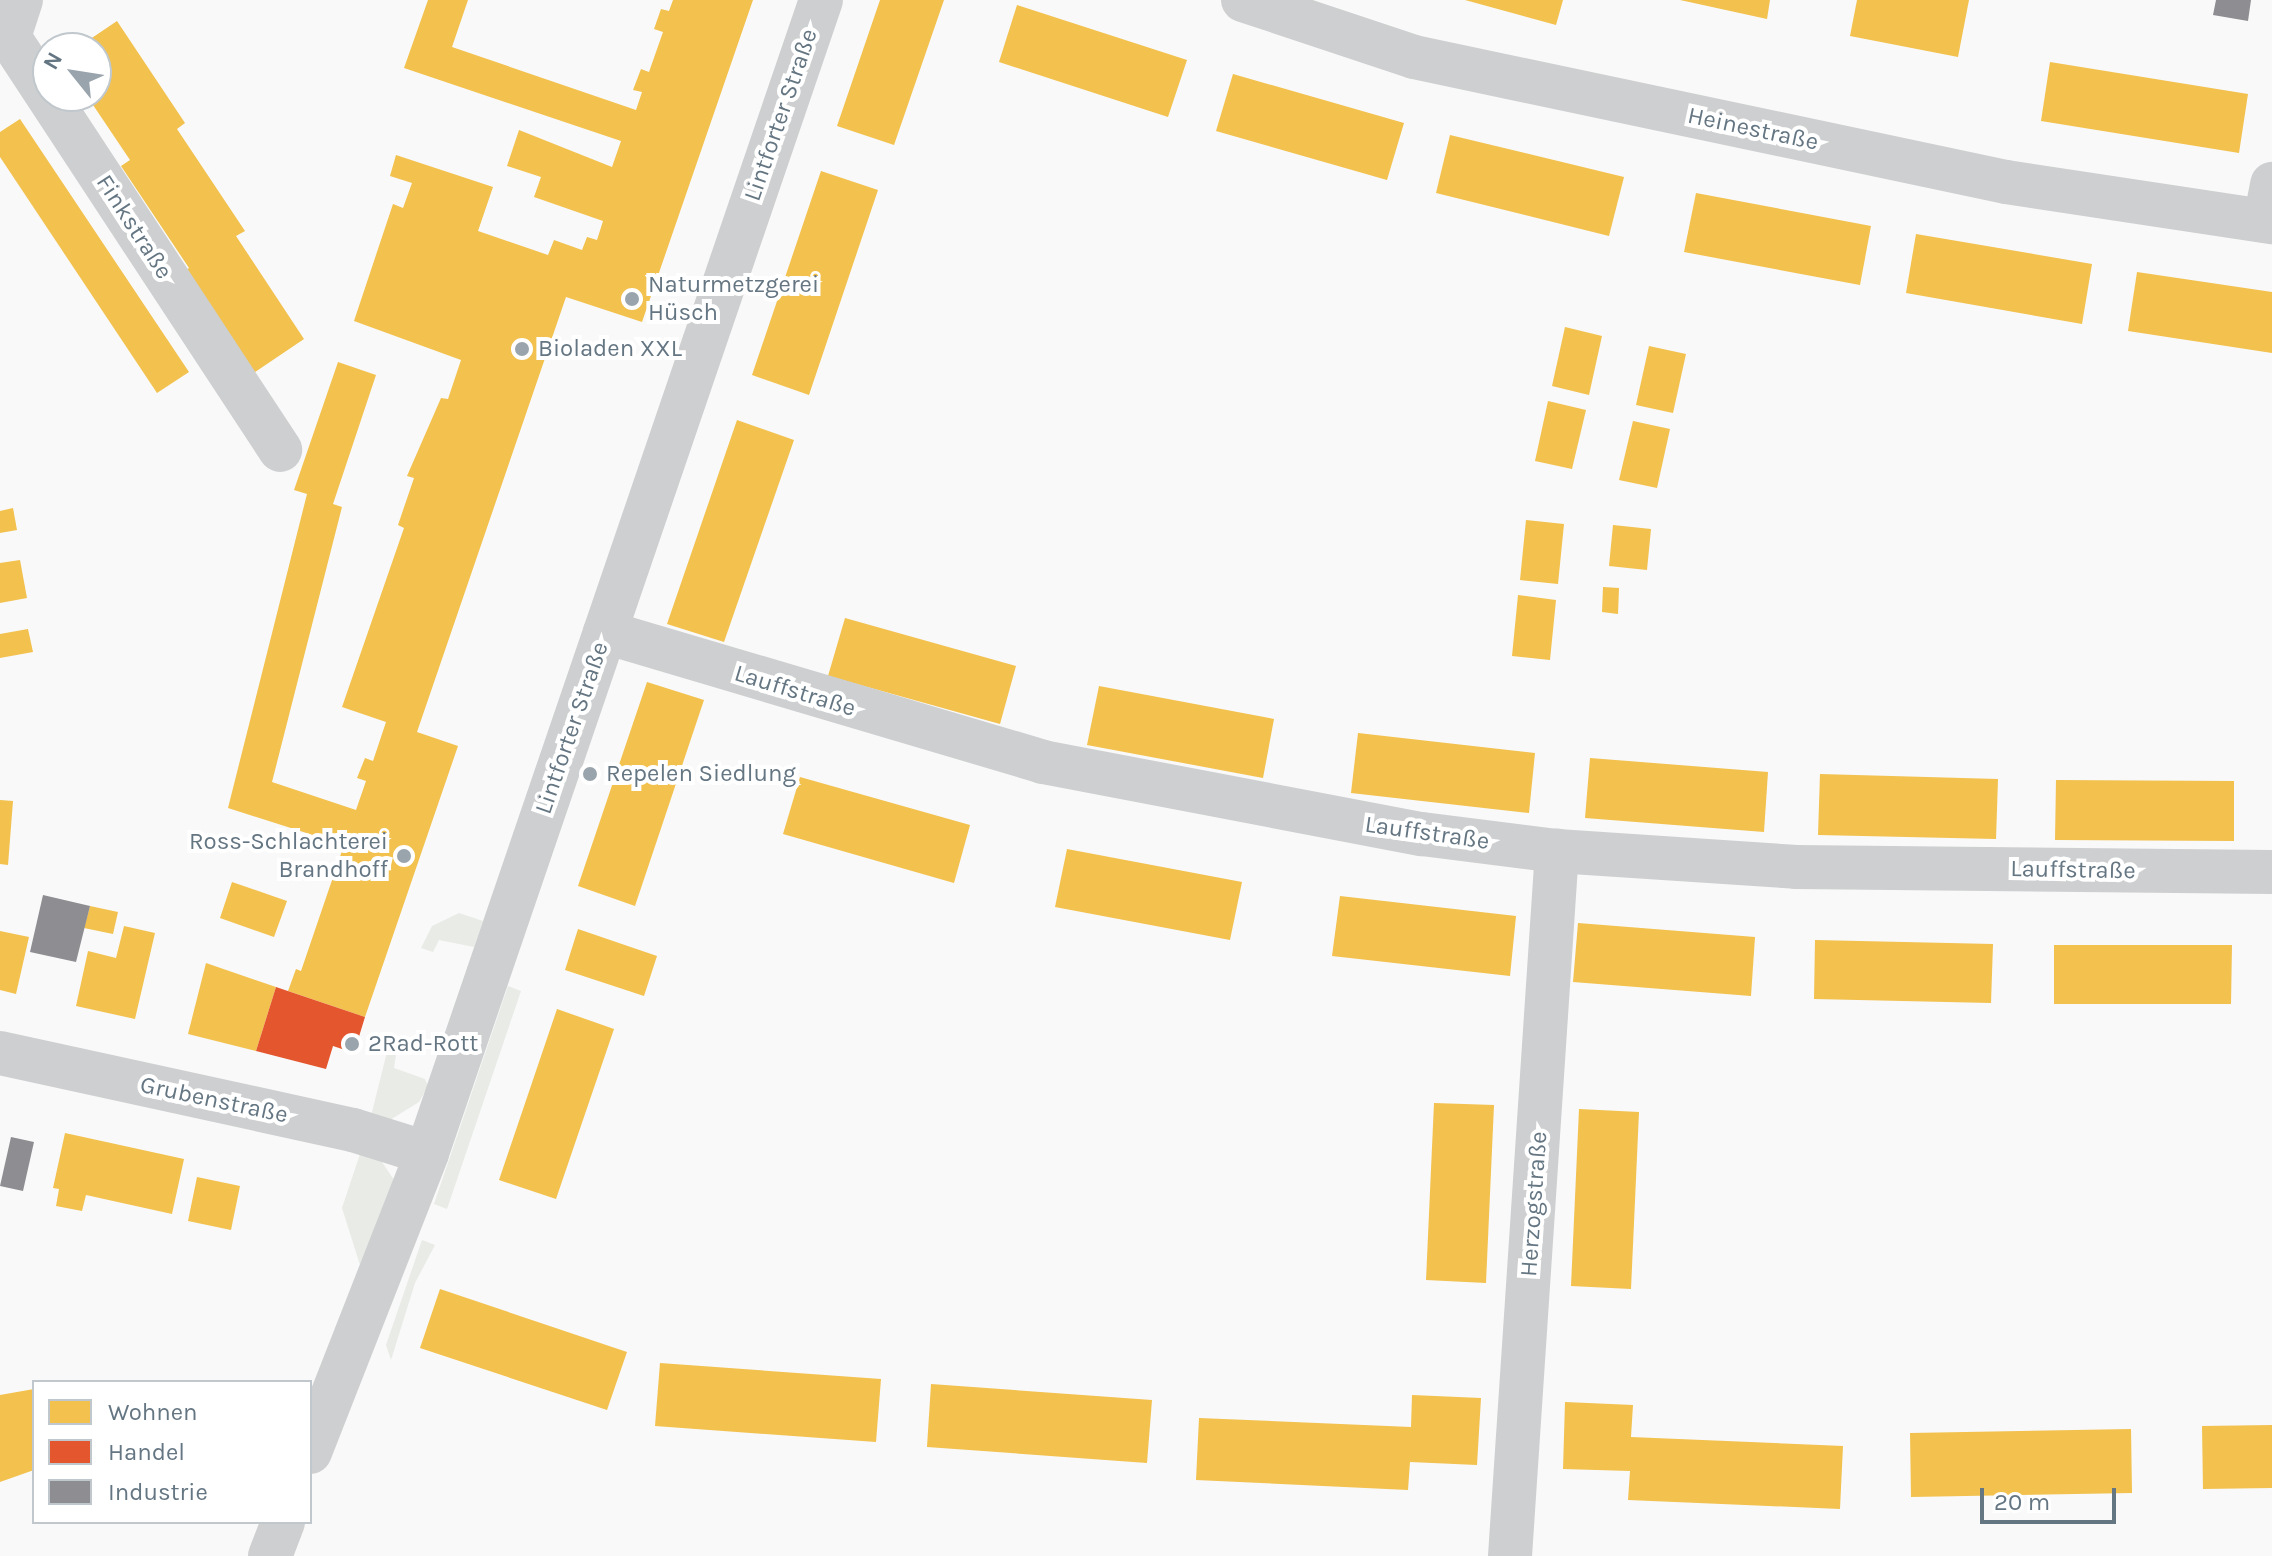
<!DOCTYPE html>
<meta charset="utf-8">
<style>
body{margin:0}
#map{position:relative;width:2272px;height:1556px;overflow:hidden;background:#f9f9f9;font-family:Karla,sans-serif}
div>[style]{position:absolute}
[style*='--x']{left:calc(var(--x)*1px);top:calc(var(--y)*1px);width:calc(var(--w)*1px);rotate:calc(var(--a)*1deg)}
.green>*{inset:0;background:#e8ebe6}
.homes>*{inset:0;background:#f2c14e}
.shops>*{inset:0;background:#e4572e}
.industry>*{inset:0;background:#8d8d92}
.minor>*{height:44px;margin:-22px;padding:0 22px;transform-origin:22px;border-radius:22px;background:#cecfd0}
.dots>*{width:22px;height:22px;translate:-50% -50%;box-sizing:border-box;border:4px solid #fff;border-radius:50%}
span{translate:-50% -50%;white-space:nowrap;text-align:center;line-height:1.15;-webkit-text-stroke:8px #fff;paint-order:stroke}
.street-label{font-size:24px;color:#657683}
.poi-label{font-size:24px;color:#657683}
.left{translate:0 -50%;text-align:left}
.right{translate:-100% -50%;text-align:right}
.legend{position:absolute;left:32px;top:1380px;width:280px;height:144px;box-sizing:border-box;background:#fff;border:2px solid #c1c8cd;margin:0;padding:10px 14px;list-style:none;font-size:24px;color:#657683}
.legend li{display:flex;align-items:center;gap:16px;height:40px}
.legend b{width:40px;border:2px solid #c1c8cd}
.north{position:absolute;left:32px;top:32px;width:80px;height:80px;box-sizing:border-box;background:#fff;border:2px solid #c1c8cd;border-radius:50%;rotate:300deg;font-size:22px;font-weight:700;line-height:32px;text-align:center;color:#657683}
.north::after{content:'';display:block;margin:auto;width:28px;height:36px;background:#99a4ac;clip-path:polygon(50% 0,100% 100%,50% 72%,0 100%)}
.scale{position:absolute;left:1980px;top:1488px;width:136px;height:36px;box-sizing:border-box;border:4px solid #657683;border-top:0;padding-left:10px;font-size:24px;line-height:28px;white-space:nowrap;color:#657683;-webkit-text-stroke:6px #fff;paint-order:stroke}
</style>
<div id="map">
<div class="green">
<i style="clip-path:polygon(459px 913px,483px 921px,474px 947px,439px 940px,433px 952px,421px 948px,432px 926px)"></i>
<i style="clip-path:polygon(508px 986px,521px 991px,447px 1209px,434px 1204px)"></i>
<i style="clip-path:polygon(387px 1052px,396px 1055px,394px 1068px,425px 1079px,428px 1086px,419px 1102px,390px 1120px,371px 1116px)"></i>
<i style="clip-path:polygon(360px 1154px,380px 1159px,394px 1180px,360px 1265px,342px 1208px)"></i>
<i style="clip-path:polygon(422px 1240px,435px 1245px,415px 1283px,391px 1360px,386px 1345px)"></i>
</div>
<div class="homes">
<i style="clip-path:polygon(428px 0,468px 0,452px 47px,636px 110px,642px 92px,633px 90px,641px 69px,649px 72px,663px 32px,654px 29px,661px 9px,669px 11px,673px 0,753px 0,642px 322px,566px 297px,417px 732px,458px 746px,365px 1017px,288px 991px,296px 969px,301px 971px,344px 845px,228px 808px,307px 494px,294px 490px,338px 362px,376px 375px,333px 504px,342px 507px,272px 782px,356px 810px,366px 781px,357px 778px,365px 758px,373px 761px,386px 722px,342px 707px,404px 528px,398px 525px,414px 478px,407px 476px,441px 398px,448px 399px,461px 360px,354px 321px,393px 204px,403px 208px,412px 183px,390px 176px,396px 155px,493px 187px,478px 231px,548px 255px,554px 240px,582px 250px,587px 237px,597px 240px,603px 221px,534px 197px,541px 177px,507px 166px,519px 130px,612px 167px,621px 141px,404px 68px)"></i>
<i style="clip-path:polygon(880px 0,944px 0,894px 145px,837px 126px)"></i>
<i style="clip-path:polygon(1465px 0,1563px 0,1556px 25px)"></i>
<i style="clip-path:polygon(1680px 0,1770px 0,1767px 19px)"></i>
<i style="clip-path:polygon(1857px 0,1969px 0,1958px 57px,1850px 36px)"></i>
<i style="clip-path:polygon(1017px 5px,1187px 60px,1168px 117px,999px 62px)"></i>
<i style="clip-path:polygon(117px 21px,185px 123px,177px 129px,245px 231px,236px 236px,304px 339px,249px 376px,180px 274px,189px 268px,121px 166px,130px 160px,87px 96px,96px 96px,96px 48px,77px 48px)"></i>
<i style="clip-path:polygon(2050px 62px,2248px 94px,2239px 153px,2041px 121px)"></i>
<i style="clip-path:polygon(1233px 74px,1404px 123px,1387px 180px,1216px 131px)"></i>
<i style="clip-path:polygon(20px 119px,189px 372px,157px 393px,0 157px,0 132px)"></i>
<i style="clip-path:polygon(1450px 135px,1624px 177px,1609px 236px,1436px 193px)"></i>
<i style="clip-path:polygon(821px 171px,878px 190px,809px 395px,752px 375px)"></i>
<i style="clip-path:polygon(1696px 193px,1871px 226px,1860px 285px,1684px 252px)"></i>
<i style="clip-path:polygon(1916px 234px,2092px 264px,2082px 324px,1906px 293px)"></i>
<i style="clip-path:polygon(2137px 272px,2272px 292px,2272px 353px,2128px 331px)"></i>
<i style="clip-path:polygon(1565px 327px,1602px 336px,1589px 395px,1552px 386px)"></i>
<i style="clip-path:polygon(1649px 346px,1686px 354px,1673px 413px,1636px 405px)"></i>
<i style="clip-path:polygon(1548px 401px,1586px 410px,1572px 469px,1535px 461px)"></i>
<i style="clip-path:polygon(737px 420px,794px 440px,724px 642px,667px 624px)"></i>
<i style="clip-path:polygon(1633px 421px,1670px 429px,1657px 488px,1619px 480px)"></i>
<i style="clip-path:polygon(13px 508px,17px 530px,0 533px,0 511px)"></i>
<i style="clip-path:polygon(1526px 520px,1564px 524px,1558px 584px,1520px 580px)"></i>
<i style="clip-path:polygon(1613px 525px,1651px 529px,1647px 570px,1609px 566px)"></i>
<i style="clip-path:polygon(20px 560px,27px 598px,0 603px,0 563px)"></i>
<i style="clip-path:polygon(1603px 587px,1619px 588px,1618px 614px,1602px 612px)"></i>
<i style="clip-path:polygon(1518px 595px,1556px 600px,1550px 660px,1512px 656px)"></i>
<i style="clip-path:polygon(845px 618px,1016px 666px,1000px 724px,828px 676px)"></i>
<i style="clip-path:polygon(28px 629px,33px 652px,0 658px,0 634px)"></i>
<i style="clip-path:polygon(647px 682px,704px 700px,635px 906px,578px 886px)"></i>
<i style="clip-path:polygon(1099px 686px,1274px 719px,1263px 778px,1087px 745px)"></i>
<i style="clip-path:polygon(1358px 733px,1535px 753px,1529px 813px,1351px 793px)"></i>
<i style="clip-path:polygon(1590px 758px,1768px 772px,1764px 832px,1585px 818px)"></i>
<i style="clip-path:polygon(1820px 774px,1998px 779px,1996px 839px,1818px 835px)"></i>
<i style="clip-path:polygon(800px 777px,970px 825px,954px 883px,783px 834px)"></i>
<i style="clip-path:polygon(2056px 780px,2234px 781px,2234px 841px,2055px 840px)"></i>
<i style="clip-path:polygon(0 800px,13px 801px,8px 865px,0 864px)"></i>
<i style="clip-path:polygon(1067px 849px,1242px 882px,1230px 940px,1055px 907px)"></i>
<i style="clip-path:polygon(232px 882px,287px 901px,274px 937px,220px 918px)"></i>
<i style="clip-path:polygon(1340px 896px,1516px 916px,1510px 976px,1332px 956px)"></i>
<i style="clip-path:polygon(90px 906px,118px 912px,113px 934px,84px 928px)"></i>
<i style="clip-path:polygon(1578px 923px,1755px 937px,1751px 996px,1573px 982px)"></i>
<i style="clip-path:polygon(124px 926px,155px 933px,135px 1019px,76px 1006px,88px 951px,116px 958px)"></i>
<i style="clip-path:polygon(578px 929px,657px 956px,644px 996px,565px 970px)"></i>
<i style="clip-path:polygon(0 931px,29px 937px,16px 994px,0 990px)"></i>
<i style="clip-path:polygon(1815px 940px,1993px 944px,1991px 1003px,1814px 999px)"></i>
<i style="clip-path:polygon(2054px 945px,2232px 945px,2231px 1004px,2054px 1004px)"></i>
<i style="clip-path:polygon(206px 963px,276px 987px,256px 1051px,188px 1034px)"></i>
<i style="clip-path:polygon(557px 1009px,614px 1029px,556px 1199px,499px 1180px)"></i>
<i style="clip-path:polygon(1434px 1103px,1494px 1105px,1486px 1283px,1426px 1280px)"></i>
<i style="clip-path:polygon(1579px 1109px,1639px 1112px,1631px 1289px,1571px 1286px)"></i>
<i style="clip-path:polygon(65px 1133px,184px 1159px,172px 1214px,86px 1195px,82px 1211px,56px 1206px,59px 1189px,53px 1188px)"></i>
<i style="clip-path:polygon(197px 1177px,240px 1186px,231px 1230px,188px 1221px)"></i>
<i style="clip-path:polygon(440px 1289px,627px 1352px,607px 1410px,420px 1348px)"></i>
<i style="clip-path:polygon(660px 1363px,881px 1379px,876px 1442px,655px 1426px)"></i>
<i style="clip-path:polygon(931px 1384px,1152px 1400px,1147px 1463px,927px 1447px)"></i>
<i style="clip-path:polygon(34px 1389px,34px 1470px,0 1482px,0 1395px)"></i>
<i style="clip-path:polygon(1412px 1395px,1481px 1398px,1477px 1465px,1410px 1462px,1408px 1490px,1196px 1480px,1199px 1418px,1411px 1427px)"></i>
<i style="clip-path:polygon(1565px 1402px,1633px 1405px,1631px 1437px,1843px 1446px,1840px 1509px,1628px 1500px,1630px 1471px,1563px 1469px)"></i>
<i style="clip-path:polygon(2272px 1425px,2272px 1488px,2203px 1489px,2202px 1426px)"></i>
<i style="clip-path:polygon(2131px 1429px,2132px 1493px,1911px 1497px,1910px 1433px)"></i>
</div>
<div class="shops">
<i style="clip-path:polygon(276px 987px,365px 1017px,354px 1053px,333px 1046px,326px 1069px,256px 1051px)"></i>
</div>
<div class="industry">
<i style="clip-path:polygon(2216px 0,2251px 0,2248px 21px,2213px 15px)"></i>
<i style="clip-path:polygon(43px 895px,90px 906px,76px 962px,30px 952px)"></i>
<i style="clip-path:polygon(11px 1137px,34px 1142px,23px 1191px,0 1186px)"></i>
</div>
<div class="minor">
<i style="--x:21;--y:0;--w:39;--a:108"></i>
<i style="--x:9;--y:37;--w:494;--a:56.7"></i>
<i style="--x:1243;--y:0;--w:180;--a:18.4"></i>
<i style="--x:1414;--y:57;--w:605;--a:11.92"></i>
<i style="--x:2006;--y:182;--w:269;--a:8.6"></i>
<i style="--x:2265;--y:221;--w:38;--a:-79"></i>
<i style="--x:605;--y:632;--w:457;--a:16.5"></i>
<i style="--x:1043;--y:762;--w:386;--a:10.8"></i>
<i style="--x:1422;--y:834;--w:136;--a:7.2"></i>
<i style="--x:1557;--y:851;--w:240;--a:3.8"></i>
<i style="--x:1796;--y:867;--w:476;--a:0.6"></i>
<i style="--x:0;--y:1053;--w:361;--a:12.3"></i>
<i style="--x:353;--y:1130;--w:77;--a:17.3"></i>
<i style="--x:310;--y:1452;--w:321;--a:-68.6"></i>
<i style="--x:427;--y:1153;--w:1218;--a:-71.13"></i>
<i style="--x:270;--y:1556;--w:36;--a:-69"></i>
<i style="--x:1510;--y:1556;--w:707;--a:-86.19"></i>
</div>
<div class="dots">
<i style="left:632px;top:299px;background:#99a4ac"></i>
<i style="left:522px;top:349px;background:#99a4ac"></i>
<i style="left:590px;top:774px;background:#99a4ac"></i>
<i style="left:404px;top:856px;background:#99a4ac"></i>
<i style="left:352px;top:1044px;background:#99a4ac"></i>
</div>
<div class="street-label">
<span style="left:781px;top:115px;rotate:-71deg">Lintforter Straße</span>
<span style="left:1753px;top:129px;rotate:12deg">Heinestraße</span>
<span style="left:134px;top:227px;rotate:57deg">Finkstraße</span>
<span style="left:795px;top:691px;rotate:17deg">Lauffstraße</span>
<span style="left:572px;top:728px;rotate:-71deg">Lintforter Straße</span>
<span style="left:1427px;top:833px;rotate:8deg">Lauffstraße</span>
<span style="left:2073px;top:870px;rotate:1deg">Lauffstraße</span>
<span style="left:214px;top:1100px;rotate:12deg">Grubenstraße</span>
<span style="left:1534px;top:1204px;rotate:-86deg">Herzogstraße</span>
</div>
<div class="poi-label">
<span class="left" style="left:648px;top:299px">Naturmetzgerei<br>Hüsch</span>
<span class="left" style="left:538px;top:349px">Bioladen XXL</span>
<span class="left" style="left:606px;top:774px">Repelen Siedlung</span>
<span class="right" style="left:388px;top:856px">Ross-Schlachterei<br>Brandhoff</span>
<span class="left" style="left:368px;top:1044px">2Rad-Rott</span>
</div>
<ul class="legend">
<li><b style="height:22px;background:#f2c14e"></b>Wohnen</li>
<li><b style="height:22px;background:#e4572e"></b>Handel</li>
<li><b style="height:22px;background:#8d8d92"></b>Industrie</li>
</ul>
<div class="north">N</div>
<div class="scale">20 m</div>
</div>
